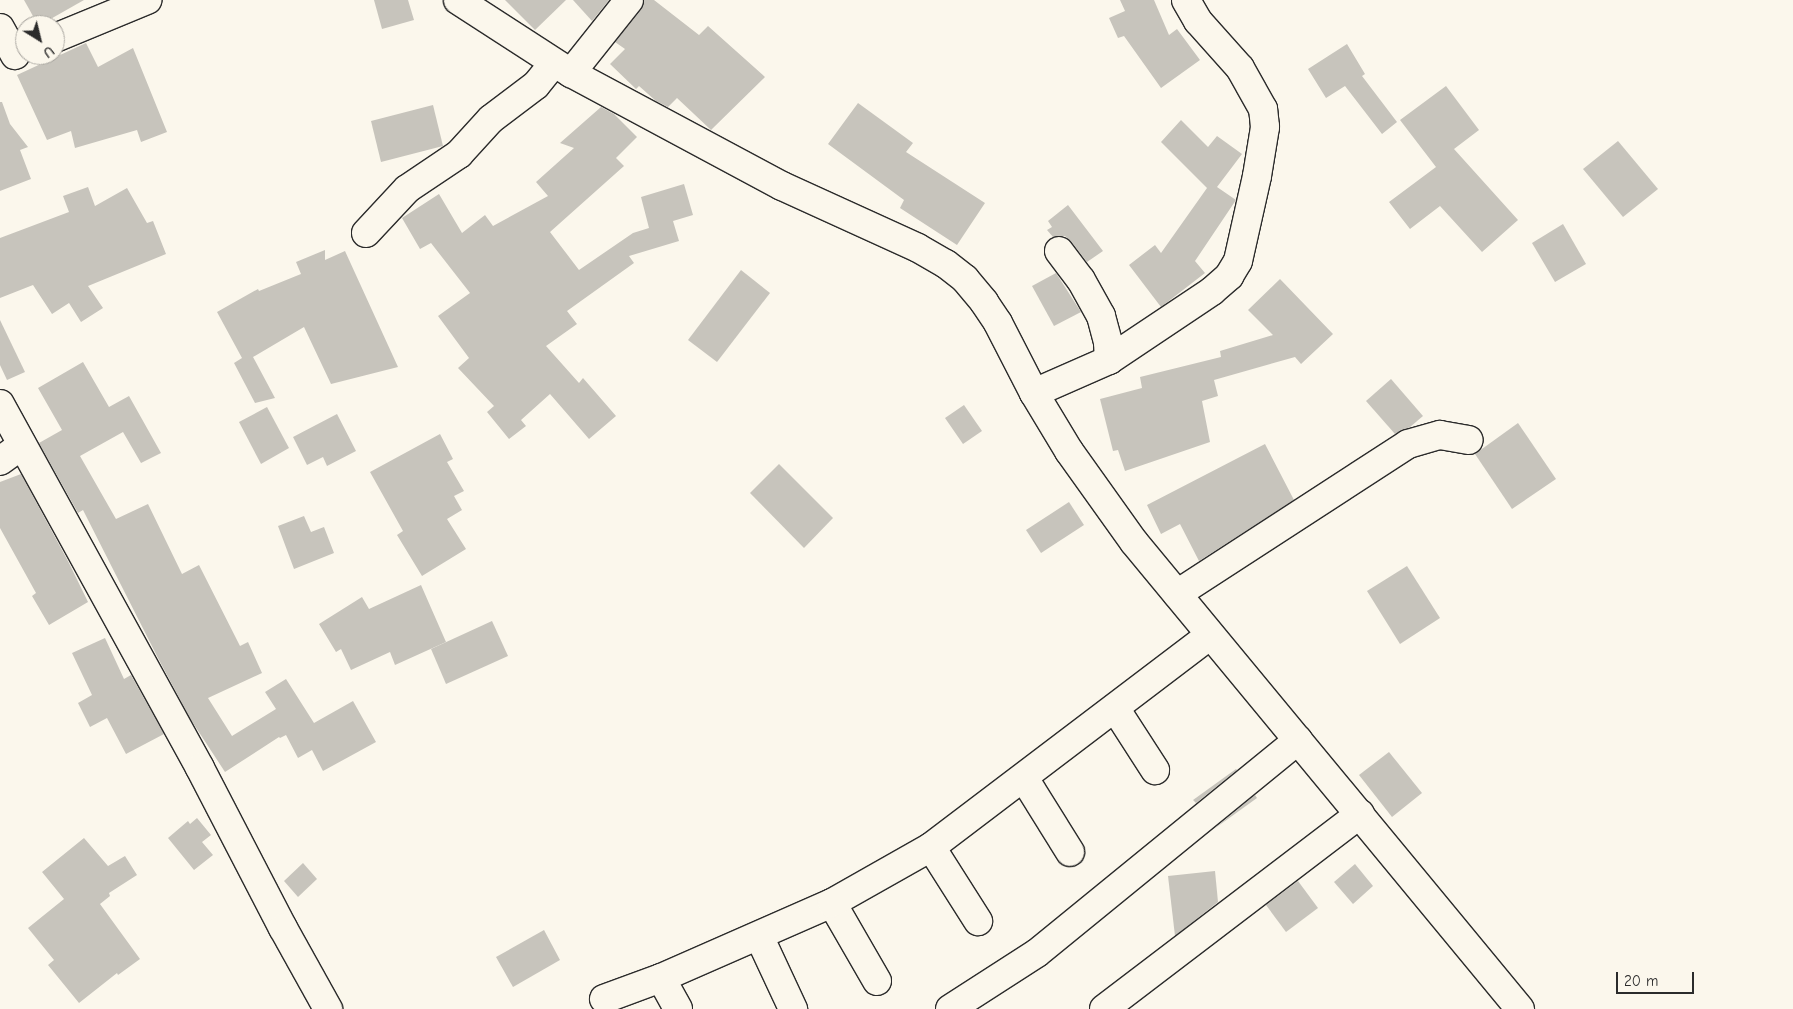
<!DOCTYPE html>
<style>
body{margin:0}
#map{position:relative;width:1793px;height:1009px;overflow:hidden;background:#fbf7ec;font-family:"Comic Neue",sans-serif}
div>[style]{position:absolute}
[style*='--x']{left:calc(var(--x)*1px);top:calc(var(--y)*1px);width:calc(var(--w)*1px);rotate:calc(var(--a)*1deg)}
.building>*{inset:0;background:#c7c4bc}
.roads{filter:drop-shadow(1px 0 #2b2b2b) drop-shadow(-1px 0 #2b2b2b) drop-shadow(0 1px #2b2b2b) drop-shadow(0 -1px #2b2b2b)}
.street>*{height:28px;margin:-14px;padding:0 14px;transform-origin:14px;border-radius:14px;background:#fbf7ec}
span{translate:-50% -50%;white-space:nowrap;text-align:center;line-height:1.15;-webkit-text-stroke:5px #fbf7ec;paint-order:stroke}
.north{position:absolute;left:15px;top:15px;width:50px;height:50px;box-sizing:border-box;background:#fbf7ec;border:1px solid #a8a59f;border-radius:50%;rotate:144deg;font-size:14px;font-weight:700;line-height:20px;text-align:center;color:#2b2b2b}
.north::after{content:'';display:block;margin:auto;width:18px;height:22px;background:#2b2b2b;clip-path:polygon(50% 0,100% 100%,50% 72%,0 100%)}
.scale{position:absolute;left:1616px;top:972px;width:78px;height:22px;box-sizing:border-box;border:2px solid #2b2b2b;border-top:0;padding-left:6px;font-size:15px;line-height:18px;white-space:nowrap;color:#2b2b2b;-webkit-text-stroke:4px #fbf7ec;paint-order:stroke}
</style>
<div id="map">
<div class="building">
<i style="clip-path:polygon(24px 0,84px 0,40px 25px,38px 25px)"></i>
<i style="clip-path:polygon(374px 0,408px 0,414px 20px,382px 29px)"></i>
<i style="clip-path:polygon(505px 0,566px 0,535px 30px)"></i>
<i style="clip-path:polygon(573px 0,609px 0,592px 21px)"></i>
<i style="clip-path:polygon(644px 0,654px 0,699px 35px,708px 26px,765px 77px,711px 130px,677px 98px,668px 107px,656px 101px,639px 86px,636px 89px,610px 64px,625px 49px,615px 42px,641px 10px)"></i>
<i style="clip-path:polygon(1120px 0,1154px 0,1169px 35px,1177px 29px,1200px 60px,1161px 88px,1124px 36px,1118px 38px,1109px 18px,1125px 11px)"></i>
<i style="clip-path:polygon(86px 43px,98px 67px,133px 48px,167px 132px,141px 142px,137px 130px,75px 148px,71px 131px,47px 140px,17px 75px)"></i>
<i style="clip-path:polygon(1347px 44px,1365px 74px,1362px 76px,1397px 122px,1382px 134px,1345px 86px,1326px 98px,1308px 69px)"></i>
<i style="clip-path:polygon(1446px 86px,1479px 130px,1454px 149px,1518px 220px,1482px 252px,1440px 206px,1410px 229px,1389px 202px,1436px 167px,1400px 120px)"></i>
<i style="clip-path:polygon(0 102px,2px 102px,10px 124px,28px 147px,20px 150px,31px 179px,0 191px)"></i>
<i style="clip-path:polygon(858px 103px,913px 143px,906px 152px,985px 203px,957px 245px,900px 208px,904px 200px,828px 144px)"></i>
<i style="clip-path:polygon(433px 105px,443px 146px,381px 162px,371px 121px)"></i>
<i style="clip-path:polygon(601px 107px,614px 114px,637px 137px,616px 158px,624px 166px,550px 232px,579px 270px,633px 233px,649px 228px,641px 197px,684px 184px,693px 215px,673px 221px,679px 241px,629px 256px,634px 263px,567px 311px,577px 324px,546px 346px,579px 383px,583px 378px,616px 416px,589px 439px,550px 394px,521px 420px,526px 426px,509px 439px,487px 412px,494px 406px,458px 368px,469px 358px,438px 316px,470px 293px,431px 243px,420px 249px,402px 218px,439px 194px,462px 233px,485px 215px,493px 226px,548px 196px,536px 182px,574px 148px,560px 143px)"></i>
<i style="clip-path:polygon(1181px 120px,1208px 147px,1217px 136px,1242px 154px,1217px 187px,1236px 200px,1195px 261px,1205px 273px,1161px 307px,1129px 265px,1155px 245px,1161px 253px,1207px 188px,1161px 142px)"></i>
<i style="clip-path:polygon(1618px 141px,1658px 189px,1623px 217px,1583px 169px)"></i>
<i style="clip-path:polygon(88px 187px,95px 206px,127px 188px,147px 223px,153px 221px,166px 254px,88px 286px,103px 308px,81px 322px,69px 303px,52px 314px,33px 285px,0 298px,0 238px,69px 212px,63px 196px)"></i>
<i style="clip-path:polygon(1068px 205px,1103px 251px,1087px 262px,1071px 241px,1065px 236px,1053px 237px,1047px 230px,1052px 227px,1048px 221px)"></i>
<i style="clip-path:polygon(1563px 224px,1586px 264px,1555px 282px,1532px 243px)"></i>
<i style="clip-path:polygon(325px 250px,325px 260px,345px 251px,398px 367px,331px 384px,304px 327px,253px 357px,275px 398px,255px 403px,234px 363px,242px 358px,217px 312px,258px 289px,259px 291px,301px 274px,296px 262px)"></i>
<i style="clip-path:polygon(741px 270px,770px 293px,717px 362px,688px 340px)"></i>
<i style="clip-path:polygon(1056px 273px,1081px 312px,1054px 326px,1032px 286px)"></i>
<i style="clip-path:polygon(1280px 279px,1333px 334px,1301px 364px,1295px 357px,1214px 380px,1218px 396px,1202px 401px,1210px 442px,1125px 471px,1118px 450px,1113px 451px,1100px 399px,1142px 388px,1140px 377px,1221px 357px,1220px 351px,1273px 335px,1248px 310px)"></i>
<i style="clip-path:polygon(0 320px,25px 372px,7px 380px,0 365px)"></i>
<i style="clip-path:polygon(83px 362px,109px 407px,129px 396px,161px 453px,141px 463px,123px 432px,80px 456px,116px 519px,148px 504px,182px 574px,199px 565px,240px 646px,248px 642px,262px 673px,208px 698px,232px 736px,276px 709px,265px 692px,286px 679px,314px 723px,353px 701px,376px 742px,323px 771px,312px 750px,298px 758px,286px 735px,280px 738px,279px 737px,225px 772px,191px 720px,159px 660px,83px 510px,78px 513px,39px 443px,62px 430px,38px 388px)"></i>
<i style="clip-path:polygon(1391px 379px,1423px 416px,1410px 427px,1395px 434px,1366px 401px)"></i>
<i style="clip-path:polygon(964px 405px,982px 431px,963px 444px,945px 418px)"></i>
<i style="clip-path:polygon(267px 407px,289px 448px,261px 464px,239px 422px)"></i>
<i style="clip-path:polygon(337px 414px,356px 451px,327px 466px,323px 457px,307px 465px,293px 437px)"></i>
<i style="clip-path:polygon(1518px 423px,1556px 479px,1512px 509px,1475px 454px)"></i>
<i style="clip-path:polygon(440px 434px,453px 459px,447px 462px,464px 491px,454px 496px,462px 510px,447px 519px,466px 549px,422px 576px,397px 535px,403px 531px,370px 472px)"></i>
<i style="clip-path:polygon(1265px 444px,1294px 500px,1199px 561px,1180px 524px,1161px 534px,1147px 505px)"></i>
<i style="clip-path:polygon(779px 464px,833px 518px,804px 548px,750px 493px)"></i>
<i style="clip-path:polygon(21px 474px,69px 563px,88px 602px,49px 625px,32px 596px,36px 593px,0 528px,0 482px)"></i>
<i style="clip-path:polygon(1069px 502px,1084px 525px,1041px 553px,1026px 530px)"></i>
<i style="clip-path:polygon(304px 516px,311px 532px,324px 527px,334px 553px,294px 569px,278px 526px)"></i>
<i style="clip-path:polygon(1407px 566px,1440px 618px,1400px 644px,1367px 591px)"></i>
<i style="clip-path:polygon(421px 585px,446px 642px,395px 665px,390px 652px,351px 670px,341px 649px,336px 652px,319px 624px,362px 597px,369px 609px)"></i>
<i style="clip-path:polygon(492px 621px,508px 656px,446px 684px,431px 649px)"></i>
<i style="clip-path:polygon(105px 638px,124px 679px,131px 675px,164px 734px,126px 754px,107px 718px,90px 727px,78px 703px,92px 695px,72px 653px)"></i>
<i style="clip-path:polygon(1389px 752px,1422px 793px,1392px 817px,1359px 775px)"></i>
<i style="clip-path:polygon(1236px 769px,1237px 770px,1196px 803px,1193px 800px)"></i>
<i style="clip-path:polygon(1255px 795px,1257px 798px,1214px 829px)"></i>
<i style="clip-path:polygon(197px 818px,211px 835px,202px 842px,213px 855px,194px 870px,168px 838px,188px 821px,190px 824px)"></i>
<i style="clip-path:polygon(84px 838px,108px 866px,125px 856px,137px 875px,109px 893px,110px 896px,100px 904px,140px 959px,118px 975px,117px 973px,79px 1003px,48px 965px,54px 960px,28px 928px,64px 899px,42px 872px)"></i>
<i style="clip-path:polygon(303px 863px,317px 879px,298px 897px,284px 881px)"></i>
<i style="clip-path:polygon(1355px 864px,1373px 886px,1353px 904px,1334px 882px)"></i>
<i style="clip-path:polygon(1215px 871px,1218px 902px,1175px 936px,1168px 876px)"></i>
<i style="clip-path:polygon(1298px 881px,1318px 908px,1286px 932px,1266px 905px)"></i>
<i style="clip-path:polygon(544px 930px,560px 960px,513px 987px,496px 957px)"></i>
</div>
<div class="roads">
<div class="street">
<i style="--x:458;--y:0;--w:135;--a:32.9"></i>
<i style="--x:571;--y:73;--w:239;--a:28.2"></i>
<i style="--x:782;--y:186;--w:149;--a:24.5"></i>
<i style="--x:918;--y:248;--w:32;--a:30"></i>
<i style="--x:946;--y:264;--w:24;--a:38"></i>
<i style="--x:965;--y:279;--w:30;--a:50"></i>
<i style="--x:984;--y:302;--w:25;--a:56"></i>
<i style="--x:998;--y:323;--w:79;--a:62.8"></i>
<i style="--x:1034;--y:393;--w:68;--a:58.9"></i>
<i style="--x:1069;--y:451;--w:112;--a:54.5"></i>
<i style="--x:1134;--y:542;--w:606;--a:50.42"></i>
<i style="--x:0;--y:28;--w:31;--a:61"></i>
<i style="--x:55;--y:38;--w:100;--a:-22.4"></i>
<i style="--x:571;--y:73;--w:93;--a:-51.5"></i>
<i style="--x:366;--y:233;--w:60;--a:-47"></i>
<i style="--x:407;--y:189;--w:63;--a:-33.9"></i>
<i style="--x:459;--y:154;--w:47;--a:-47.6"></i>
<i style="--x:491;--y:119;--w:56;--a:-37.1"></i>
<i style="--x:536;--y:85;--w:28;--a:-51"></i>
<i style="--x:1059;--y:251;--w:36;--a:53"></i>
<i style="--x:1081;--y:280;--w:41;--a:60.9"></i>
<i style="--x:1101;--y:316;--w:27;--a:75"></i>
<i style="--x:1108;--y:342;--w:18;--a:87"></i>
<i style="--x:1034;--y:393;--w:82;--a:-23.7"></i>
<i style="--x:1109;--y:360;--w:124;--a:-33.8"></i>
<i style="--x:1212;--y:291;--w:23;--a:-41"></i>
<i style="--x:1229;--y:276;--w:17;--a:-59"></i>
<i style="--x:1238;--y:261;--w:87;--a:-77.4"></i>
<i style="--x:1257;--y:176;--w:50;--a:-80.7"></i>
<i style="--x:1265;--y:127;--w:18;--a:-96"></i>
<i style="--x:1263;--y:109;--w:47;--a:-119.3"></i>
<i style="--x:1240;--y:68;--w:63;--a:-131.8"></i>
<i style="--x:1198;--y:21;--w:24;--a:-120"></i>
<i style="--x:0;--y:404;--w:415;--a:61.2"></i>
<i style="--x:200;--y:768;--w:180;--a:62.6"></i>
<i style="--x:283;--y:928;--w:93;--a:60.9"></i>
<i style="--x:0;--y:461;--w:27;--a:-36"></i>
<i style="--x:1177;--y:594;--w:275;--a:-33"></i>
<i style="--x:1408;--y:444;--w:33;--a:-16"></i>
<i style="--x:1440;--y:435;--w:29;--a:10"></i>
<i style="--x:1115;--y:708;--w:74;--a:57.2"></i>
<i style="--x:1024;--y:778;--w:87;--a:58.1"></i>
<i style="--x:931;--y:847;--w:88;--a:57.6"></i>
<i style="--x:832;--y:903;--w:90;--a:60"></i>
<i style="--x:759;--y:936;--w:81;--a:65"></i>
<i style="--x:661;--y:978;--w:35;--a:61"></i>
<i style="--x:604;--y:999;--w:61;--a:-20.2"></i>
<i style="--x:661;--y:978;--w:187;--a:-23.7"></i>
<i style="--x:832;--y:903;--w:114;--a:-29.5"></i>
<i style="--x:931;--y:847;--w:350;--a:-37.2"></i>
<i style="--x:950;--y:1009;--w:103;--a:-32.8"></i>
<i style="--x:1037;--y:953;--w:337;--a:-39.2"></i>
<i style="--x:1104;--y:1009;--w:322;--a:-37.3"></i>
</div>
</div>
<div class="north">U</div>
<div class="scale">20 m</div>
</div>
